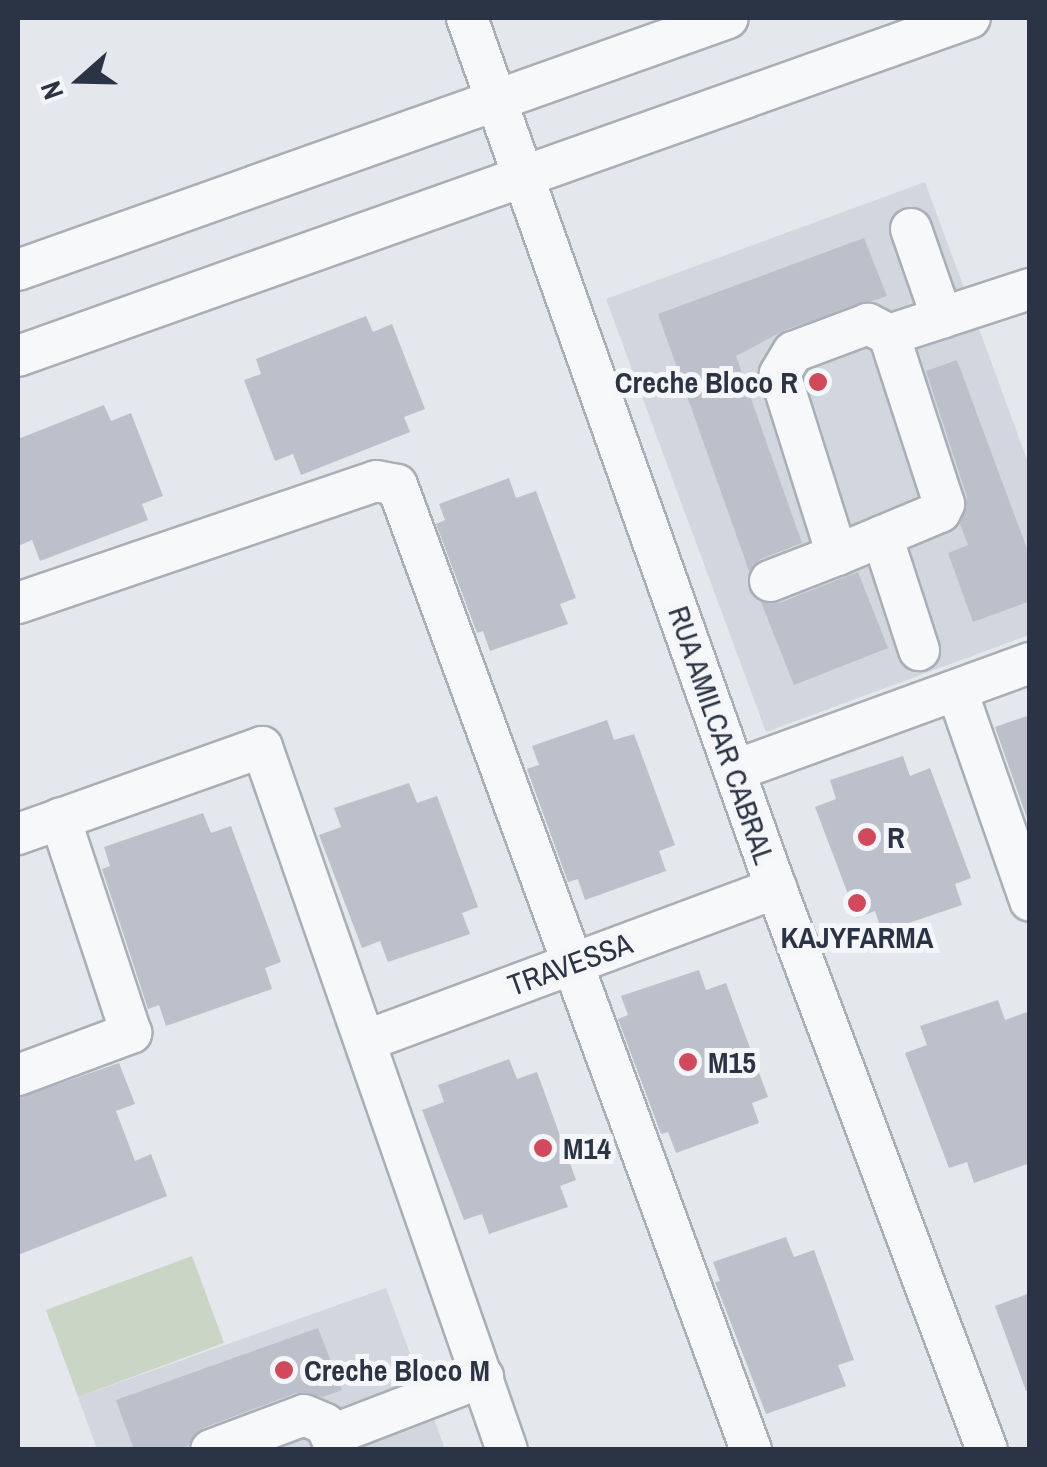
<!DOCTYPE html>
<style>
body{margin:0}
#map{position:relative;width:1047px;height:1467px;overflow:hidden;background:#e4e7ec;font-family:"Archivo Narrow",sans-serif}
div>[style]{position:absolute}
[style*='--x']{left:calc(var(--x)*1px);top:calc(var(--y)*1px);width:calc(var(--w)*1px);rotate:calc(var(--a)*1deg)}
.built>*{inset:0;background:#d2d6de}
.green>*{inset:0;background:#c9d6c5}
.building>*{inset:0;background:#bbc0ca}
.roads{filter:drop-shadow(2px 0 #a9aeb7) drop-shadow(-2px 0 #a9aeb7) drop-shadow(0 2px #a9aeb7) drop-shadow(0 -2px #a9aeb7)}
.minor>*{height:40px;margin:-20px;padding:0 20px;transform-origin:20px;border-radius:20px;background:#f7f8fa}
.dots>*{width:28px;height:28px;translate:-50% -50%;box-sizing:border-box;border:5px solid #f4f6f9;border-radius:50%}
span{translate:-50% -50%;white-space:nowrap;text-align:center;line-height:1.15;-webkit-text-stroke:10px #f4f6f9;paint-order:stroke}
.poi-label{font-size:30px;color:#2b3445;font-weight:700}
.right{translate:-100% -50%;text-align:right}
.left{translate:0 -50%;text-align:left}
.street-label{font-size:30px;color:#2b3445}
.frame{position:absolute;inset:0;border:20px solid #2b3445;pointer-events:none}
.north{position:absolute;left:30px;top:30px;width:100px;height:100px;-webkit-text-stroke:8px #f4f6f9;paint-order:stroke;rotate:250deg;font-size:28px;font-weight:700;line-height:40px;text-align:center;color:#2b3445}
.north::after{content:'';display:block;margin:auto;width:35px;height:45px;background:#2b3445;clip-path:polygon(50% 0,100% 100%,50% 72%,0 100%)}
</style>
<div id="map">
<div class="built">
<i style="clip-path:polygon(925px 182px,1029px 465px,1029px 635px,766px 732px,606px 299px)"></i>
<i style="clip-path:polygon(386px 1288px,445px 1449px,97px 1449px,78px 1397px)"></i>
</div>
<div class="green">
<i style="clip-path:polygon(192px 1256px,224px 1343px,78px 1397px,46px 1310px)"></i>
</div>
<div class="building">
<i style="clip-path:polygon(864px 238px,887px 296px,785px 330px,736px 356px,802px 543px,761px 559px,749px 571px,658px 314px)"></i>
<i style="clip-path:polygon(366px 316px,373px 332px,392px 324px,425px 409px,404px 417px,410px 432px,301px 475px,293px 454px,275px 461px,244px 380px,261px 374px,256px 359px)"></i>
<i style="clip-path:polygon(957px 360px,1030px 557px,1030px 601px,973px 622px,948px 553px,968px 545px,960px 524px,967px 497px,926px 371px)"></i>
<i style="clip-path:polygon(104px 405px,111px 421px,131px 413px,163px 496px,142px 504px,148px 520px,40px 561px,32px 540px,18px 546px,18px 439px)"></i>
<i style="clip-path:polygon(509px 478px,516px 498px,536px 491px,576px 598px,560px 604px,568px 624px,490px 651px,483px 631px,477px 633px,436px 524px,445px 520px,439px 504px)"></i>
<i style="clip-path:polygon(858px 572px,888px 648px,794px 685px,761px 602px,779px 603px)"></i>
<i style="clip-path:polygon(1030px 715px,1030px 827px,995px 727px)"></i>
<i style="clip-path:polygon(607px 720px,614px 740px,634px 734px,675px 845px,659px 851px,666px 871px,585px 900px,578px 879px,568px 882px,527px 769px,539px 765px,532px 746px)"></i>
<i style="clip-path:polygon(903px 756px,910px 776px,930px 768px,971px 878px,955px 884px,962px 905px,882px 932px,875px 911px,857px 918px,815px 807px,836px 799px,830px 780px)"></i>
<i style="clip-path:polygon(409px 783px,417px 803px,437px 796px,478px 907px,462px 913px,470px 934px,388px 962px,380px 941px,362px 948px,319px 835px,341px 827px,334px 808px)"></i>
<i style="clip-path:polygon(203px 813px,211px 833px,231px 826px,281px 962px,265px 968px,272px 989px,166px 1026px,159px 1005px,148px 1009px,102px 869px,110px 866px,104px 847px)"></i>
<i style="clip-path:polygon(699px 970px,706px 990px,726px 983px,768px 1097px,752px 1103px,759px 1123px,676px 1153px,668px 1132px,661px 1134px,618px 1019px,628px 1015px,621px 996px)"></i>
<i style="clip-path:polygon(998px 1000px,1005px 1020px,1030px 1011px,1030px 1163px,974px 1183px,967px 1162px,949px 1168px,905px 1053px,927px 1045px,920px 1026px)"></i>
<i style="clip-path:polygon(509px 1059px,517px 1079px,537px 1072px,576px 1180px,560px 1186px,568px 1207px,489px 1234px,482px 1214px,464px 1220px,422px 1110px,444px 1102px,438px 1085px)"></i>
<i style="clip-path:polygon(119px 1063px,135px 1104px,116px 1111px,135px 1161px,151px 1154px,167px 1196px,18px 1255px,18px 1098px)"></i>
<i style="clip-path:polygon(786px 1237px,794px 1257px,814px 1250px,854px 1360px,838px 1365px,846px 1386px,766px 1414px,715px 1282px,720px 1281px,713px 1262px)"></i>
<i style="clip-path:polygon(1030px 1293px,1030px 1390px,1026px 1391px,995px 1306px)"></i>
<i style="clip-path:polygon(318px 1328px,342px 1390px,323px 1397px,296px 1393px,203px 1428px,184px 1450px,134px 1450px,116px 1400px)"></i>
</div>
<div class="roads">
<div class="minor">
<i style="--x:467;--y:18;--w:923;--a:70.45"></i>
<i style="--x:776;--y:888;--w:600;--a:69.42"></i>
<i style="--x:911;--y:229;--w:94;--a:70.8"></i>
<i style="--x:18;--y:270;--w:753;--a:-19.54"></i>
<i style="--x:889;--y:335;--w:148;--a:-18.1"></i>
<i style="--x:18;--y:356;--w:1010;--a:-19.55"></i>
<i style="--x:882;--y:536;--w:120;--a:72"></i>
<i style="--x:770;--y:581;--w:72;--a:-21.2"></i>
<i style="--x:837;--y:555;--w:112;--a:-22.7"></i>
<i style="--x:940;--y:512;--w:9;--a:-63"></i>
<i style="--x:944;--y:504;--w:178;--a:-108"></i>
<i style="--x:889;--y:335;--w:24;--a:-152"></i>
<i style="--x:868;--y:324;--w:80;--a:159.5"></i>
<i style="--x:793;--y:352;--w:26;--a:121"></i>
<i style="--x:780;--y:374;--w:190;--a:72.5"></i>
<i style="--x:18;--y:603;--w:378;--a:-18.8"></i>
<i style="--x:376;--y:481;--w:21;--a:11"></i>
<i style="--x:397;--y:485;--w:1028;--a:69.85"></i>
<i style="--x:957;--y:691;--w:222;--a:70.8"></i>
<i style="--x:736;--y:770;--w:313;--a:-20"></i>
<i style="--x:18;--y:834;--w:259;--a:-19.6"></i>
<i style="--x:262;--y:747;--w:744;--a:70.79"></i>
<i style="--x:365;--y:1041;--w:439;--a:-20.4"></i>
<i style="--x:18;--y:1075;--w:121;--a:-20.4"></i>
<i style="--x:131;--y:1033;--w:226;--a:-108.3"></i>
<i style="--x:332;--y:1435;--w:162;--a:-21"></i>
<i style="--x:211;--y:1450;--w:99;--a:-20.6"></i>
<i style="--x:304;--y:1415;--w:23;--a:23"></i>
<i style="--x:325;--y:1424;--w:29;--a:65"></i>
</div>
</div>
<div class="dots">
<i style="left:818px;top:382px;background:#d1495b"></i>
<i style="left:867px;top:837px;background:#d1495b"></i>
<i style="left:857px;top:903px;background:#d1495b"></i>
<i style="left:688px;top:1062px;background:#d1495b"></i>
<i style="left:543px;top:1148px;background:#d1495b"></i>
<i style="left:284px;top:1370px;background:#d1495b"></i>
</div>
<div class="poi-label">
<span class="right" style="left:798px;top:382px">Creche Bloco R</span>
<span class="left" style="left:887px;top:837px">R</span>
<span style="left:857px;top:937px">KAJYFARMA</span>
<span class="left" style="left:708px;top:1062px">M15</span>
<span class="left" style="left:563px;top:1148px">M14</span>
<span class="left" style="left:304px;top:1370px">Creche Bloco M</span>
</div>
<div class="street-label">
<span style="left:722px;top:735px;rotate:71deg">RUA AMILCAR CABRAL</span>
<span style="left:570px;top:964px;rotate:-20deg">TRAVESSA</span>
</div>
<div class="frame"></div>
<div class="north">N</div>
</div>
